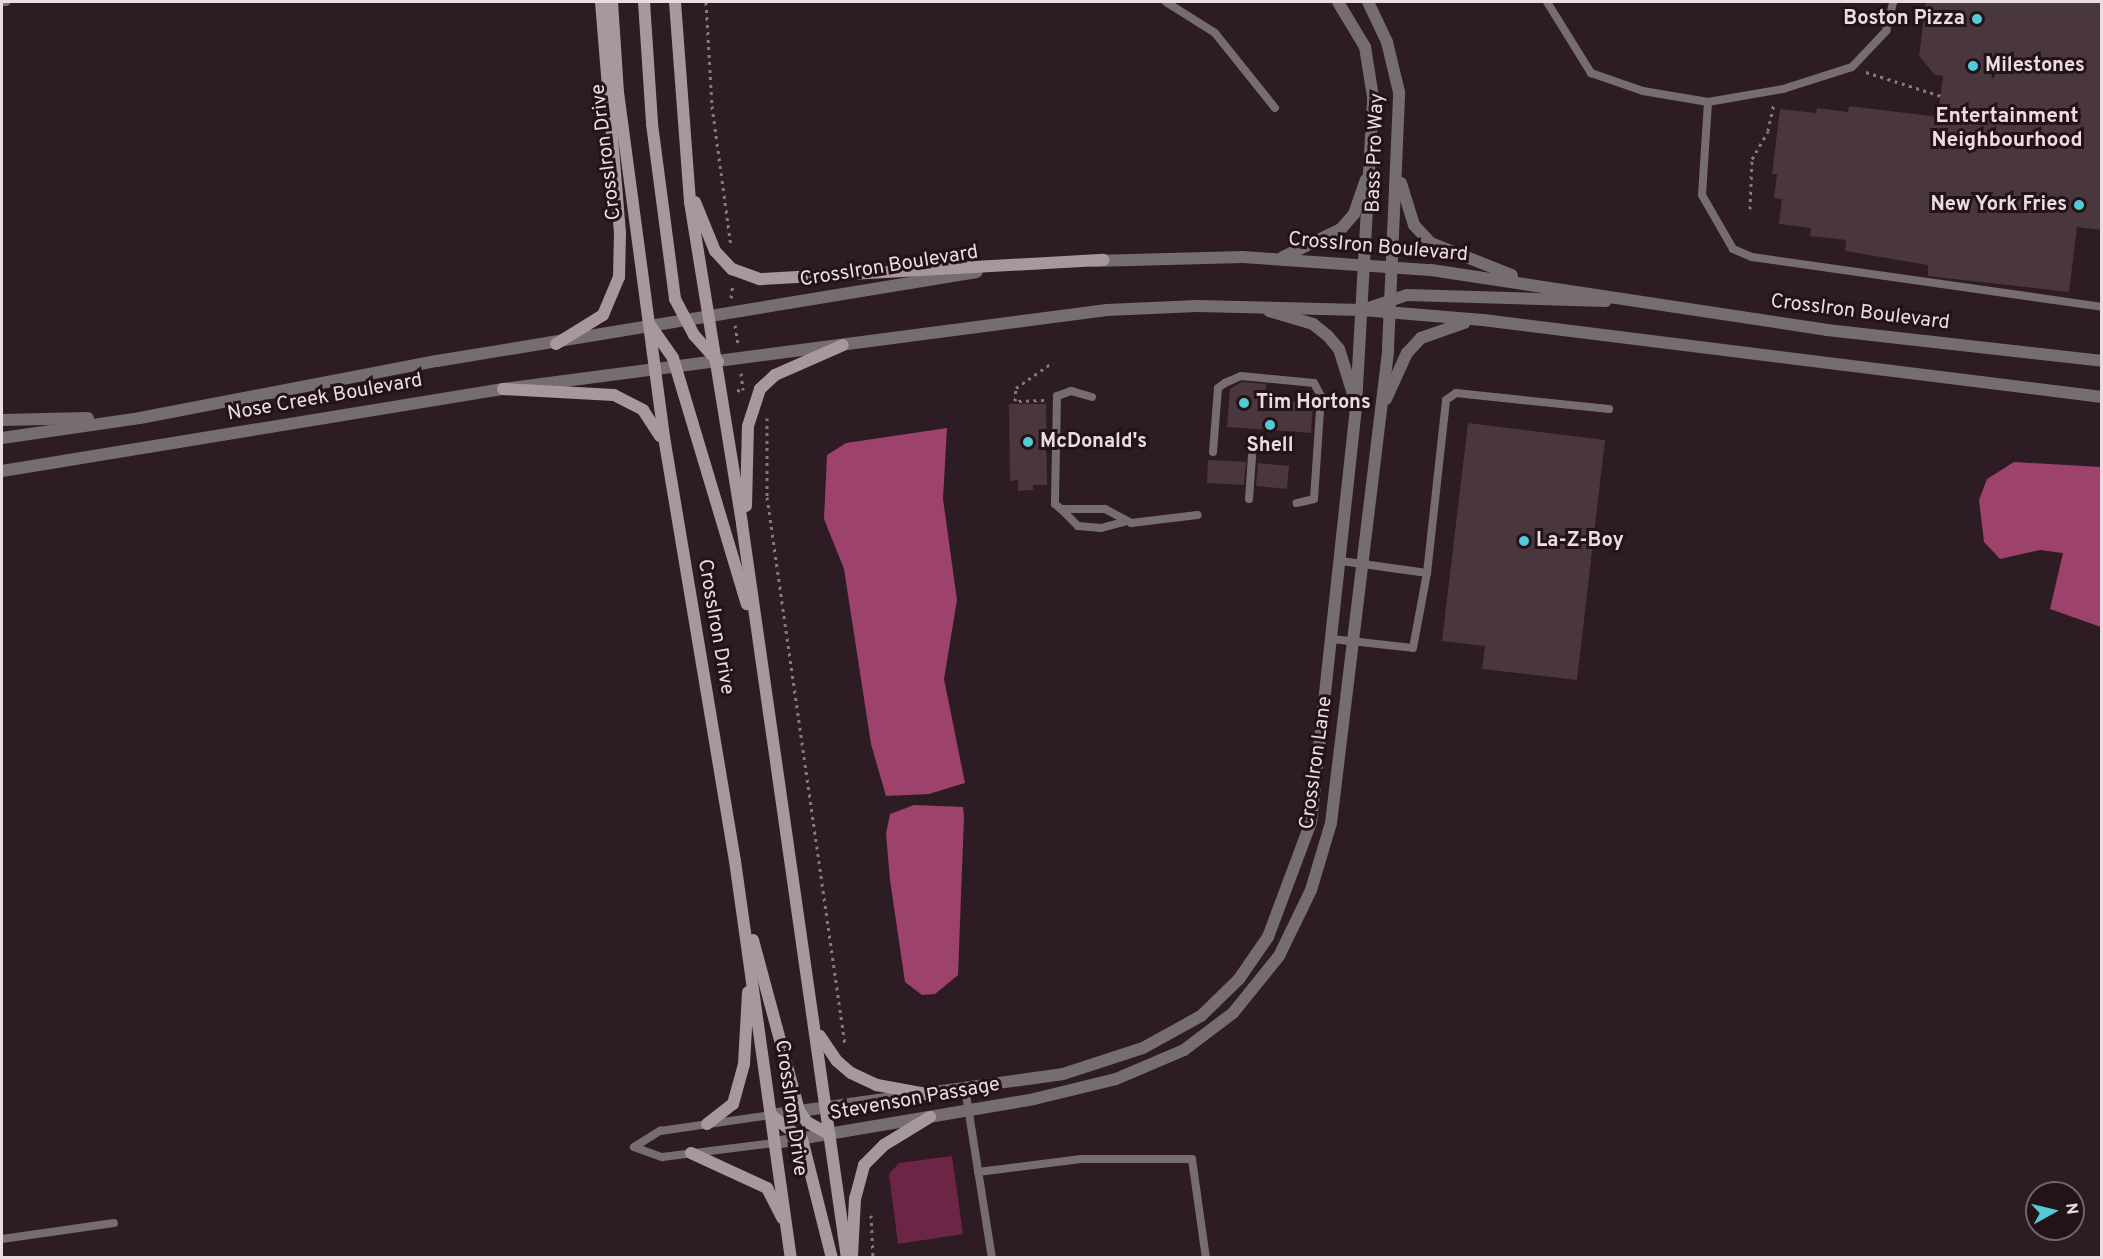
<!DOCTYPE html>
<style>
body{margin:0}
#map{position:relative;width:2103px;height:1259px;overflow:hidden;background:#2d1c23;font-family:Overpass,sans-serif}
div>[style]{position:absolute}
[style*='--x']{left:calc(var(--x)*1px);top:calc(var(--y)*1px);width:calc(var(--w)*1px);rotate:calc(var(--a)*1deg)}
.green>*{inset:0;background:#6d2545}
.water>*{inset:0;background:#9d426a}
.building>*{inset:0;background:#4a373e}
.path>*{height:3px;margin-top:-1.5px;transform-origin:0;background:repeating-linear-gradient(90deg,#86787d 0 3px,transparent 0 7.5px)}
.service>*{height:8px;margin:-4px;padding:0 4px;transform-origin:4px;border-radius:4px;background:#766d70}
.tertiary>*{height:12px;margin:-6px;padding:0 6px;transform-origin:6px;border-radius:6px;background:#766d70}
.secondary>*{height:12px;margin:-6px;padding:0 6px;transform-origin:6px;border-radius:6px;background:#a7989d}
.dots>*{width:16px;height:16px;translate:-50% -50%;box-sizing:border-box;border:3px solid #231319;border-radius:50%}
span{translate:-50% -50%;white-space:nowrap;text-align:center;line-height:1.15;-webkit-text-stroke:6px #231319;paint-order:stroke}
.poi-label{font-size:20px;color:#e9dde1;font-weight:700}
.right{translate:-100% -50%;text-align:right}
.left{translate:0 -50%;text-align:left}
.street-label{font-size:20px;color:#e9dde1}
.neighbourhood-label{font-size:21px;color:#f2dae2;font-weight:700}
.frame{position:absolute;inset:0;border:3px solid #e9dde1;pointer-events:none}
.north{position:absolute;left:2025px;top:1181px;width:60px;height:60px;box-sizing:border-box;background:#231319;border:2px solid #726469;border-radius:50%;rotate:82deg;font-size:16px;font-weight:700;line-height:24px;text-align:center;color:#e9dde1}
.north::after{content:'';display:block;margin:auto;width:21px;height:27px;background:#52cbd9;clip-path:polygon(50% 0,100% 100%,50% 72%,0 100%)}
</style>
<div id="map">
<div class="green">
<i style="clip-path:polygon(952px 1156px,963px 1234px,898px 1244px,889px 1174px,899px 1163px)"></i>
</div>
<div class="water">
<i style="clip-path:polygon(947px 428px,943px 499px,957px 600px,944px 679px,965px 783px,929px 794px,886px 796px,871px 744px,844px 569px,824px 519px,827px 455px,846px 443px)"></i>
<i style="clip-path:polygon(2014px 462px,2101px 467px,2101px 627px,2050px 609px,2063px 553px,2040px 550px,2000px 559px,1984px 542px,1979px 500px,1987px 479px)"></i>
<i style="clip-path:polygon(914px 805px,963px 807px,964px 817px,958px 975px,935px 994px,922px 995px,905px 982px,890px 880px,886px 834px,890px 814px)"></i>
</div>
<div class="building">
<i style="clip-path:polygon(1926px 2px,2102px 2px,2102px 230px,2077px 227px,2069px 292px,1928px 276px,1928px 265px,1845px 251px,1846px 240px,1810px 236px,1811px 228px,1779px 224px,1782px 199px,1774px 198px,1777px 174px,1772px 174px,1780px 109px,1816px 113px,1817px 108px,1848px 112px,1849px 106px,1938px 117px,1943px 76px,1935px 75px,1919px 56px)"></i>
<i style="clip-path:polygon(1242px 382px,1266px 384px,1265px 400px,1313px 403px,1311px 433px,1227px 427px,1230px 389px)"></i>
<i style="clip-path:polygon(1009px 404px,1046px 404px,1047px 485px,1033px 485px,1033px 490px,1018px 491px,1018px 480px,1010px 481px)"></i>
<i style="clip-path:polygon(1468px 423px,1605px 440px,1577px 680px,1482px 669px,1485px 646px,1442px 641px)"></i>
<i style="clip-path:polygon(1208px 460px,1246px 462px,1244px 485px,1207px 483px)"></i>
<i style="clip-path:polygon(1258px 463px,1289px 466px,1287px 489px,1256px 486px)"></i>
</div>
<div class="path">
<i style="--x:706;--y:2;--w:104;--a:86.7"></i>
<i style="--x:712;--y:106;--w:142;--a:82.3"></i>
<i style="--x:1866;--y:72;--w:79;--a:17.7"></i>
<i style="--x:1750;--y:209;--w:50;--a:-87.7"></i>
<i style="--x:1752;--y:159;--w:32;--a:-60"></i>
<i style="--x:1768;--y:131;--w:29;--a:-78"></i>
<i style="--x:1406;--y:248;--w:10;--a:17"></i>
<i style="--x:731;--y:298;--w:14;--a:-82"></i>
<i style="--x:735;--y:325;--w:20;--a:81"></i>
<i style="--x:741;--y:373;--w:17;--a:83"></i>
<i style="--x:737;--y:390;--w:6;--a:9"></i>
<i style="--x:1044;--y:400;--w:29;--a:178"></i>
<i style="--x:1015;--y:401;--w:13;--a:-86"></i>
<i style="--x:1016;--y:388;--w:45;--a:-35.1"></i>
<i style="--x:767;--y:418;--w:79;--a:90"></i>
<i style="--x:767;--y:497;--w:554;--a:81.9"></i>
<i style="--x:871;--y:1215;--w:43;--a:87.3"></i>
</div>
<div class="service">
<i style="--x:2;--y:2;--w:4;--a:0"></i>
<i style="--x:1166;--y:2;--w:58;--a:32.3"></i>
<i style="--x:1215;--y:33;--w:96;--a:51.3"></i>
<i style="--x:1547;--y:2;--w:84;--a:58.2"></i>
<i style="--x:1591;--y:73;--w:55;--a:19.1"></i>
<i style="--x:1643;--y:91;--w:66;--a:9.6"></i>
<i style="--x:1708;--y:102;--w:76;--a:-9.8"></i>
<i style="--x:1783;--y:89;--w:72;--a:-17.7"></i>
<i style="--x:1852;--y:67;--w:50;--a:-46.6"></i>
<i style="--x:1886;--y:31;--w:30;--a:-76"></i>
<i style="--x:1708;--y:102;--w:93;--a:93.7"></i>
<i style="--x:1702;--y:195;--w:62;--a:60.1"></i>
<i style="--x:1733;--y:249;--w:21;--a:23"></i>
<i style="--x:1752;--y:257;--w:354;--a:8.1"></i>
<i style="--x:1092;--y:397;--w:22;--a:-164"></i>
<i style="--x:1071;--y:391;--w:15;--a:160"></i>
<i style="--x:1057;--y:396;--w:108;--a:91.1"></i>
<i style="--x:1055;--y:504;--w:8;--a:40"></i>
<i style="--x:1061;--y:509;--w:44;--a:0"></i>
<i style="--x:1105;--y:509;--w:30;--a:28"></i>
<i style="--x:1131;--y:523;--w:67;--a:-6.8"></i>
<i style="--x:1213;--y:452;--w:64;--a:-85.5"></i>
<i style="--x:1218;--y:388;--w:9;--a:-36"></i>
<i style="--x:1225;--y:383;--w:17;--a:-24"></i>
<i style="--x:1241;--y:376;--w:73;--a:5.5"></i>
<i style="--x:1314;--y:383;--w:15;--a:62"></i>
<i style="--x:1321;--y:396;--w:103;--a:93.9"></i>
<i style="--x:1314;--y:499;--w:18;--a:167"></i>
<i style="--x:1249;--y:499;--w:43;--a:-86"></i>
<i style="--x:1061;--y:509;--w:24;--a:45"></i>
<i style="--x:1078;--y:526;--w:23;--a:5"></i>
<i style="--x:1101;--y:528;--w:24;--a:-15"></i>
<i style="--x:1341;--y:561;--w:87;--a:7.9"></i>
<i style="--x:1332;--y:639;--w:81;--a:6.3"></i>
<i style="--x:1413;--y:648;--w:76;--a:-79.4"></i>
<i style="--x:1427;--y:573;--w:174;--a:-83.7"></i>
<i style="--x:1446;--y:400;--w:12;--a:-35"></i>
<i style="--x:1456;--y:393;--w:154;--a:6"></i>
<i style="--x:965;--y:1088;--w:172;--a:81"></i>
<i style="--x:634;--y:1147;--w:30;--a:20"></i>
<i style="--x:662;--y:1157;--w:114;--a:-7.1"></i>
<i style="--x:634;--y:1147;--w:31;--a:-32"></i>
<i style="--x:660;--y:1131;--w:112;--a:-8.2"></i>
<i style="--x:978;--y:1172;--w:104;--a:-7.2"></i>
<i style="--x:1081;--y:1159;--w:111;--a:0"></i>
<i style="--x:1192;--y:1159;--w:100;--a:82"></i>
<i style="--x:2;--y:1239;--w:113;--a:-8.1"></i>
</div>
<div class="tertiary">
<i style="--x:1401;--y:183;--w:44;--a:72.8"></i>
<i style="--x:1414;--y:225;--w:25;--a:47"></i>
<i style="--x:1431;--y:243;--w:87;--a:21.6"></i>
<i style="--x:1283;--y:257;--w:64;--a:-25.8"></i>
<i style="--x:1341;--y:229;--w:20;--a:-49"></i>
<i style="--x:1354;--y:214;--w:36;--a:-71"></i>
<i style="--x:1093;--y:261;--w:150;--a:-1.5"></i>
<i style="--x:1243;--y:257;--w:188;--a:4"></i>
<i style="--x:1431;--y:270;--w:401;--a:8.6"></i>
<i style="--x:1827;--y:330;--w:277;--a:6.4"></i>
<i style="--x:1363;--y:310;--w:46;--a:-18.8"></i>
<i style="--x:1407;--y:295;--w:199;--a:1.7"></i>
<i style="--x:1269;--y:311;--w:46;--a:16.5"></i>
<i style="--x:1313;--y:324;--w:19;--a:39"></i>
<i style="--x:1328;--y:336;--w:17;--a:50"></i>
<i style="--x:1339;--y:349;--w:47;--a:72.7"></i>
<i style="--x:1386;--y:399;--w:51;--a:-65.5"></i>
<i style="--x:1407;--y:353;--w:21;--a:-47"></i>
<i style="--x:1421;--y:338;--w:46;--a:-19.2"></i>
<i style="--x:2;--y:420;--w:86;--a:-1.3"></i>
<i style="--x:2;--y:438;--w:139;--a:-8.2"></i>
<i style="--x:140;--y:418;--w:302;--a:-10.9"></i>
<i style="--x:437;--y:361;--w:547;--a:-9.36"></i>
<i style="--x:2;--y:471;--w:508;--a:-9.3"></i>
<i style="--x:503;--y:389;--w:609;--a:-7.45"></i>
<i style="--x:1107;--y:310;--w:90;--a:-2.5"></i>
<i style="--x:1197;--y:306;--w:165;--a:1.4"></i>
<i style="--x:1362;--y:310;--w:121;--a:4.7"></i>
<i style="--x:1483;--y:320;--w:624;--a:7.09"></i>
<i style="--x:771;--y:1115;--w:295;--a:-8"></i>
<i style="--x:1063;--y:1074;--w:84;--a:-18"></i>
<i style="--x:1143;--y:1048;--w:66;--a:-28.9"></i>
<i style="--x:1201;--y:1016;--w:53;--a:-44.2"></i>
<i style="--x:1239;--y:979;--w:51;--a:-55.4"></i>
<i style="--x:1268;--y:937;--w:123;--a:-69.5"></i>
<i style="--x:1311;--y:822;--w:419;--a:-83.8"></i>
<i style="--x:1356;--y:405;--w:308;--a:-86.8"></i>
<i style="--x:1373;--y:97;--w:51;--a:-99.1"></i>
<i style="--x:1365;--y:47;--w:52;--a:-121"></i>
<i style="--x:775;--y:1143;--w:263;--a:-9.6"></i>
<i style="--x:1034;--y:1099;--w:84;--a:-13.7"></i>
<i style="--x:1116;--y:1079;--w:74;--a:-23.1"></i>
<i style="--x:1184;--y:1050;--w:61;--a:-37.1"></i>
<i style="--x:1233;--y:1013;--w:73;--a:-51.1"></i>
<i style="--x:1279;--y:956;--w:73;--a:-64.1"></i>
<i style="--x:1311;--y:890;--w:70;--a:-73.4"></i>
<i style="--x:1331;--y:823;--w:477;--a:-83.1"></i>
<i style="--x:1388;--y:349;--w:257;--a:-87.5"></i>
<i style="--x:1399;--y:92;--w:51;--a:-103.5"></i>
<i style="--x:1387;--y:42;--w:44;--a:-115.4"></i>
</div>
<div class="secondary">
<i style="--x:612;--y:2;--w:90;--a:86.2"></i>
<i style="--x:618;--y:92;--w:348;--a:82.4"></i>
<i style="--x:664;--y:437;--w:430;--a:80.5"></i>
<i style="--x:735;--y:861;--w:401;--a:82"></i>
<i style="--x:644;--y:2;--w:122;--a:86.2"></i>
<i style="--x:652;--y:124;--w:177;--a:82.5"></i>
<i style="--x:675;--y:299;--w:41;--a:62.2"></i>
<i style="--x:694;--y:335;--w:36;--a:48"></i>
<i style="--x:675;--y:2;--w:201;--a:85.7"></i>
<i style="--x:690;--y:202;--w:326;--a:80.8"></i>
<i style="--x:742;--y:524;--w:741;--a:81.86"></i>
<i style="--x:695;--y:202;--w:53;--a:67.8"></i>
<i style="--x:715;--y:251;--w:25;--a:47"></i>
<i style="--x:732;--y:269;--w:30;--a:20"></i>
<i style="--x:760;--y:279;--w:344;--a:-3.2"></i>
<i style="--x:650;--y:325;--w:40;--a:55.1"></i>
<i style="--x:673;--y:358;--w:257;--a:73.3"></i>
<i style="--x:556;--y:344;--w:55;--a:-31.7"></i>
<i style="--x:603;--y:315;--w:41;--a:-67.2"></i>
<i style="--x:619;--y:277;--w:44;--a:-88.7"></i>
<i style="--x:620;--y:233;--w:232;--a:-94.7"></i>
<i style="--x:503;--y:389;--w:111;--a:3.1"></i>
<i style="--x:614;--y:395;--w:33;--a:27"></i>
<i style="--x:643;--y:410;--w:31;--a:57"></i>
<i style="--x:746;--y:506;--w:80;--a:-88.6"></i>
<i style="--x:748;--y:426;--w:39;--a:-72"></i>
<i style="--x:760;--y:389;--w:21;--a:-43"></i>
<i style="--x:775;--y:375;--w:74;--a:-23.8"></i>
<i style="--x:753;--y:940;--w:177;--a:74.9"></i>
<i style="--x:799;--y:1111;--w:14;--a:54"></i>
<i style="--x:807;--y:1122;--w:26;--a:29"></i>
<i style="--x:820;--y:1036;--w:30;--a:56"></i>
<i style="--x:837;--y:1061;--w:18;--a:41"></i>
<i style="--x:851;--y:1073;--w:29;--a:25"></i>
<i style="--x:877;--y:1085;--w:50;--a:10.4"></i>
<i style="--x:771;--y:1115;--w:39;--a:38"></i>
<i style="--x:802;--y:1139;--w:123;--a:75.9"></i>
<i style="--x:707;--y:1124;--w:33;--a:-38"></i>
<i style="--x:733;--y:1104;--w:41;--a:-74.6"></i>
<i style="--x:744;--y:1064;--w:72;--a:-86.8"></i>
<i style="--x:691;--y:1153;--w:84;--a:24.7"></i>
<i style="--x:767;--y:1188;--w:34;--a:63"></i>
<i style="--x:852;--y:1256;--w:57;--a:-87"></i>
<i style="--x:855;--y:1199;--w:35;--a:-75"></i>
<i style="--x:864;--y:1165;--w:28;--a:-45"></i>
<i style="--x:884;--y:1145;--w:54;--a:-31.3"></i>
</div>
<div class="dots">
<i style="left:1977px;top:19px;background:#52cbd9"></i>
<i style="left:1973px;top:66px;background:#52cbd9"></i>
<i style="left:2079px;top:205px;background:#52cbd9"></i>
<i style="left:1244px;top:403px;background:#52cbd9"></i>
<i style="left:1270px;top:425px;background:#52cbd9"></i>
<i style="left:1028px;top:442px;background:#52cbd9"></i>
<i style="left:1524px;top:541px;background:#52cbd9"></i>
</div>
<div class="poi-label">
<span class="right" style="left:1965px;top:19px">Boston Pizza</span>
<span class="left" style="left:1985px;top:66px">Milestones</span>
<span class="right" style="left:2067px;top:205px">New York Fries</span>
<span class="left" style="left:1256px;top:403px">Tim Hortons</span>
<span class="left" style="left:1040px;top:442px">McDonald's</span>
<span style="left:1270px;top:446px">Shell</span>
<span class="left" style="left:1536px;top:541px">La-Z-Boy</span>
</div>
<div class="street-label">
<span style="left:607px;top:152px;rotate:-97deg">CrossIron Drive</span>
<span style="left:1376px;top:153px;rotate:-88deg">Bass Pro Way</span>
<span style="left:1378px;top:248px;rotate:5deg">CrossIron Boulevard</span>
<span style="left:889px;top:267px;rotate:-9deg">CrossIron Boulevard</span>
<span style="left:1860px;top:313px;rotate:7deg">CrossIron Boulevard</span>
<span style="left:325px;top:398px;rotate:-10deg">Nose Creek Boulevard</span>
<span style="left:715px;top:627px;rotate:80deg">CrossIron Drive</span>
<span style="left:1317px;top:763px;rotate:-82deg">CrossIron Lane</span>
<span style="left:915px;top:1100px;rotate:-10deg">Stevenson Passage</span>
<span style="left:790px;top:1108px;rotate:82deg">CrossIron Drive</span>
</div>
<div class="neighbourhood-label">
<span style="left:2007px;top:129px">Entertainment<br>Neighbourhood</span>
</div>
<div class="frame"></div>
<div class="north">N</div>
</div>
